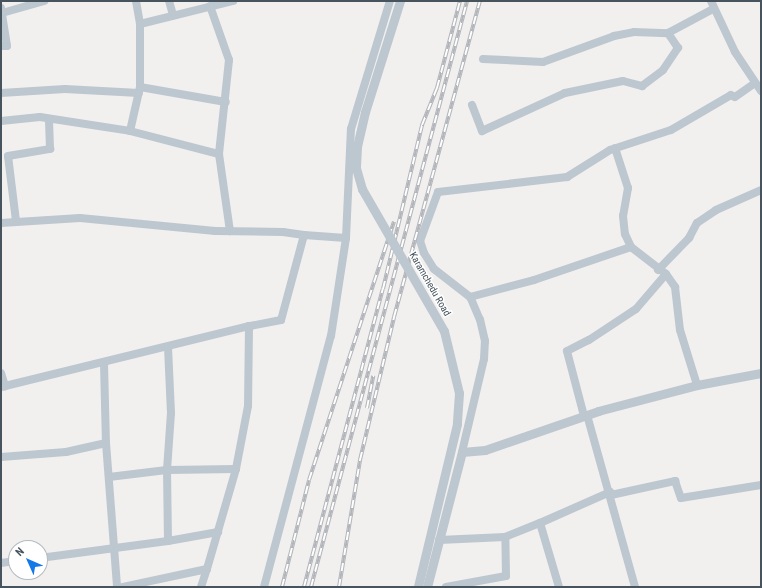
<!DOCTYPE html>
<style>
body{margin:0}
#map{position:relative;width:762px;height:588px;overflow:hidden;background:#f2efef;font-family:"Roboto Condensed",sans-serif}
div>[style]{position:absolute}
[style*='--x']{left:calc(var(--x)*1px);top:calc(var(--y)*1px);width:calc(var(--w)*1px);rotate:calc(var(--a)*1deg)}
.minor>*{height:8px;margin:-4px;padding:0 4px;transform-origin:4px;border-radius:4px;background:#bdc7cf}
.tertiary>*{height:9px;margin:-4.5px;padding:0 4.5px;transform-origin:4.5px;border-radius:4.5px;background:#bdc7cf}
.rail>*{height:4px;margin-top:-2px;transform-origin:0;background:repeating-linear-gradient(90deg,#fff 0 8px,#b1b5ba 0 16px);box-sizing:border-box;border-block:1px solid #b1b5ba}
.tertiary-bridge>*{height:9px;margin:-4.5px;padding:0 4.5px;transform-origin:4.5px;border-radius:4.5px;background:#bdc7cf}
span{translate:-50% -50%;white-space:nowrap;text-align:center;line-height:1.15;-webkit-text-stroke:3px #fff;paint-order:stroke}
.street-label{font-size:10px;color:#47545e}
.frame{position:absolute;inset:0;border:2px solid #47545e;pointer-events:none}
.north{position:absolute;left:8px;top:540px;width:40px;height:40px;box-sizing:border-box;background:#fff;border:1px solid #b5bbbf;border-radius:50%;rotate:315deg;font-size:11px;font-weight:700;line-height:16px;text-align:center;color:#47545e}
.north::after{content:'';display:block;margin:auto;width:14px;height:18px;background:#1378e8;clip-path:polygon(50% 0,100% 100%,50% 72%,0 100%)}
</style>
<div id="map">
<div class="minor">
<i style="--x:136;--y:1;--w:23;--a:80"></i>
<i style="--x:169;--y:1;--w:15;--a:74"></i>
<i style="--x:711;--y:1;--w:56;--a:64.8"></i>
<i style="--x:735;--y:52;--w:47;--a:56.3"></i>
<i style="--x:210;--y:6;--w:57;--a:70.6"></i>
<i style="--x:229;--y:60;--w:95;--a:96.1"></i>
<i style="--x:1;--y:8;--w:38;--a:81"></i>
<i style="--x:7;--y:46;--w:6;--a:180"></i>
<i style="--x:2;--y:13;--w:44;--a:-15.9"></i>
<i style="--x:483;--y:59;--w:60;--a:2.9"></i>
<i style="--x:543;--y:62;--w:76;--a:-20.1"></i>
<i style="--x:614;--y:36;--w:20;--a:-11"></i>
<i style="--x:634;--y:32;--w:34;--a:2"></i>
<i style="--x:668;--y:33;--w:51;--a:-28.1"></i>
<i style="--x:140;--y:87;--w:87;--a:9.9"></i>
<i style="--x:1;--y:93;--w:64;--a:-3.6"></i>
<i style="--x:65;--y:89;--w:74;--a:3.1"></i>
<i style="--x:472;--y:105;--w:28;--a:69"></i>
<i style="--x:482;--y:131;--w:91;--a:-24.6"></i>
<i style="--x:565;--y:93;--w:59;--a:-11.7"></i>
<i style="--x:623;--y:81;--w:20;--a:15"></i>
<i style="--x:642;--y:86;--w:26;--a:-37"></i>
<i style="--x:663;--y:70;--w:27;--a:-56"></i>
<i style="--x:678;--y:48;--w:18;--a:-124"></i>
<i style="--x:1;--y:121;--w:39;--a:-6"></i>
<i style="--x:40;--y:117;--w:91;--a:8.8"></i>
<i style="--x:130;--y:131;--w:45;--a:-77.2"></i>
<i style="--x:140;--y:87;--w:63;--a:-90"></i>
<i style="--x:140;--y:24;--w:96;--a:-13.9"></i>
<i style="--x:130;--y:131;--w:92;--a:14.5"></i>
<i style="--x:219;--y:154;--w:78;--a:81.9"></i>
<i style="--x:615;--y:148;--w:42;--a:72"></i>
<i style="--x:628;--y:188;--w:28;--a:100"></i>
<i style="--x:623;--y:216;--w:18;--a:84"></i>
<i style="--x:625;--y:234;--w:14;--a:65"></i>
<i style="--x:631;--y:247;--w:44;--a:37.6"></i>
<i style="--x:666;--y:274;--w:16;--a:55"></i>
<i style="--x:675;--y:287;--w:43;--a:83.4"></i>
<i style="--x:680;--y:330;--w:58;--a:72.8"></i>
<i style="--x:16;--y:221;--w:65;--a:-97"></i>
<i style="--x:8;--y:156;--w:43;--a:-9.5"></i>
<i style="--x:50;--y:149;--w:30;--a:-92"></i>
<i style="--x:1;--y:223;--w:79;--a:-3.6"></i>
<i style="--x:80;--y:218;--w:136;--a:5.5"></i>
<i style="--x:215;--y:231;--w:68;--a:0.8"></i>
<i style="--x:283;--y:232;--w:21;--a:8"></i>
<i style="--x:304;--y:235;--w:88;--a:105.1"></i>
<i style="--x:281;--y:320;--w:33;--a:169"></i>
<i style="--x:304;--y:235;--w:42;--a:4.1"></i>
<i style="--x:346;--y:238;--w:109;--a:-87.4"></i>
<i style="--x:351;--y:129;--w:134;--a:-73.1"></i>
<i style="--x:658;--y:270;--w:45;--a:-45.9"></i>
<i style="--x:689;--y:238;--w:17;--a:-62"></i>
<i style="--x:697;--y:223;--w:23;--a:-34"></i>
<i style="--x:716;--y:210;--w:49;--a:-24"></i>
<i style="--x:470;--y:297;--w:66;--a:-14.9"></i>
<i style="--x:534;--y:280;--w:102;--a:-18.8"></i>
<i style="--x:104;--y:363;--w:80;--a:88.6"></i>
<i style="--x:106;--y:443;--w:144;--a:85.6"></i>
<i style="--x:1;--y:373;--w:14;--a:73"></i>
<i style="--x:1;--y:387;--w:255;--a:-13.8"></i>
<i style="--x:249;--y:326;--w:80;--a:90.7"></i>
<i style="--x:248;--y:406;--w:64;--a:100.8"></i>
<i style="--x:236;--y:469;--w:104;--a:106.2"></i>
<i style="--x:207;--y:569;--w:87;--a:168"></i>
<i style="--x:587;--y:415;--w:179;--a:74.4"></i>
<i style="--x:584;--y:416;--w:67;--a:-104.7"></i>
<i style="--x:567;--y:351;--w:25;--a:-27"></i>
<i style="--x:589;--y:340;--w:56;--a:-33.4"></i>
<i style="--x:636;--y:309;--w:46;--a:-49.4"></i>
<i style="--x:462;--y:452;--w:96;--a:-76.7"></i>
<i style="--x:484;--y:359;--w:18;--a:-87"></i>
<i style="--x:485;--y:341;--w:22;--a:-103"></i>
<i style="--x:480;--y:320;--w:25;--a:-113"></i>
<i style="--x:470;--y:297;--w:46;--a:-142.1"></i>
<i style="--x:434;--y:269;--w:19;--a:-122"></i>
<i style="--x:424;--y:253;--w:13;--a:-108"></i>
<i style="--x:420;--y:241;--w:52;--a:-69.8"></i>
<i style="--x:438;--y:192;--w:130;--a:-6.6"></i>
<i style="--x:567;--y:177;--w:51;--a:-32.1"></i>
<i style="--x:610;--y:150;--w:64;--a:-18.2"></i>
<i style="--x:671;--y:130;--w:69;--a:-30.3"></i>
<i style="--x:731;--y:95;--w:4;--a:27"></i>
<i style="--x:735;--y:97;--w:24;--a:-35"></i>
<i style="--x:1;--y:457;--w:65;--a:-4.4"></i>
<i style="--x:66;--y:452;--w:41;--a:-12.7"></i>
<i style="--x:109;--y:477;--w:58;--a:-6.9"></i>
<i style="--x:167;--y:470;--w:69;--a:-0.8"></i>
<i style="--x:611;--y:495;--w:66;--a:-12.3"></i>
<i style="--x:675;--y:481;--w:18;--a:71"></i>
<i style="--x:681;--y:498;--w:81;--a:-9.2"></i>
<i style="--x:540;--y:523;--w:77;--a:-23.9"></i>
<i style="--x:439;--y:540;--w:66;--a:-2.6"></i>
<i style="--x:505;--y:537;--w:38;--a:-22"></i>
<i style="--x:540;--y:523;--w:67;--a:73.5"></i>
<i style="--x:168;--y:541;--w:71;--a:-90.8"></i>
<i style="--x:167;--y:470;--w:57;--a:-86"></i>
<i style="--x:171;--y:413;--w:66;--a:-92.6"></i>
<i style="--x:40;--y:558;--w:129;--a:-7.6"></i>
<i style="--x:168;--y:541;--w:51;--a:-10.2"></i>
<i style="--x:1;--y:563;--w:15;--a:-8"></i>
<i style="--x:201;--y:587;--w:19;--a:-72"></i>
<i style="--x:264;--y:587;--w:260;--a:-75.1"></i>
<i style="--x:331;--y:336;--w:99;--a:-81.3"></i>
<i style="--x:446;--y:587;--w:61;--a:-10.4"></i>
<i style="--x:506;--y:576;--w:39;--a:-91"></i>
</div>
<div class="tertiary">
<i style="--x:427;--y:587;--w:139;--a:-75.5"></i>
<i style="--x:462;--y:452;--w:23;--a:-5"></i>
<i style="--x:485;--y:450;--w:120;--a:-19"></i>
<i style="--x:598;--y:411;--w:102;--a:-14.7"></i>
<i style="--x:697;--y:385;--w:65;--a:-10.6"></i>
</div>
<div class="rail">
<i style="--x:367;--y:408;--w:33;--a:-79"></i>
<i style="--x:282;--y:587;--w:110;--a:-75.8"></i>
<i style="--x:309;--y:480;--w:272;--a:-71.8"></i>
<i style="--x:304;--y:587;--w:308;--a:-75.2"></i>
<i style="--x:383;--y:289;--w:169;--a:-76.6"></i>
<i style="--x:422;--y:125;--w:40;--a:-68"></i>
<i style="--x:437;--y:88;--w:90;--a:-75.2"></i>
<i style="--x:311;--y:587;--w:606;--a:-75.09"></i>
<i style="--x:339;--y:587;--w:129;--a:-80.6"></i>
<i style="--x:360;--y:460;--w:147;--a:-76.6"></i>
<i style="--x:394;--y:317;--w:327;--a:-74.8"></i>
</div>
<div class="tertiary-bridge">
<i style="--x:400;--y:1;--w:116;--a:107.5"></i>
<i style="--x:365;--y:112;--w:36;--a:103"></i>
<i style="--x:357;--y:147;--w:21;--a:93"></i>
<i style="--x:356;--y:168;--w:22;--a:74"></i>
<i style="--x:362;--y:189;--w:164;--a:60"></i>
<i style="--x:444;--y:331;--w:64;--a:76.4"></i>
<i style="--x:459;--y:393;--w:31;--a:94"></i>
<i style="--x:457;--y:424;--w:168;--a:103.5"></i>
</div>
<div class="street-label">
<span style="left:430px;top:284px;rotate:60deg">Karamchedu Road</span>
</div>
<div class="frame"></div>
<div class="north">N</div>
</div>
